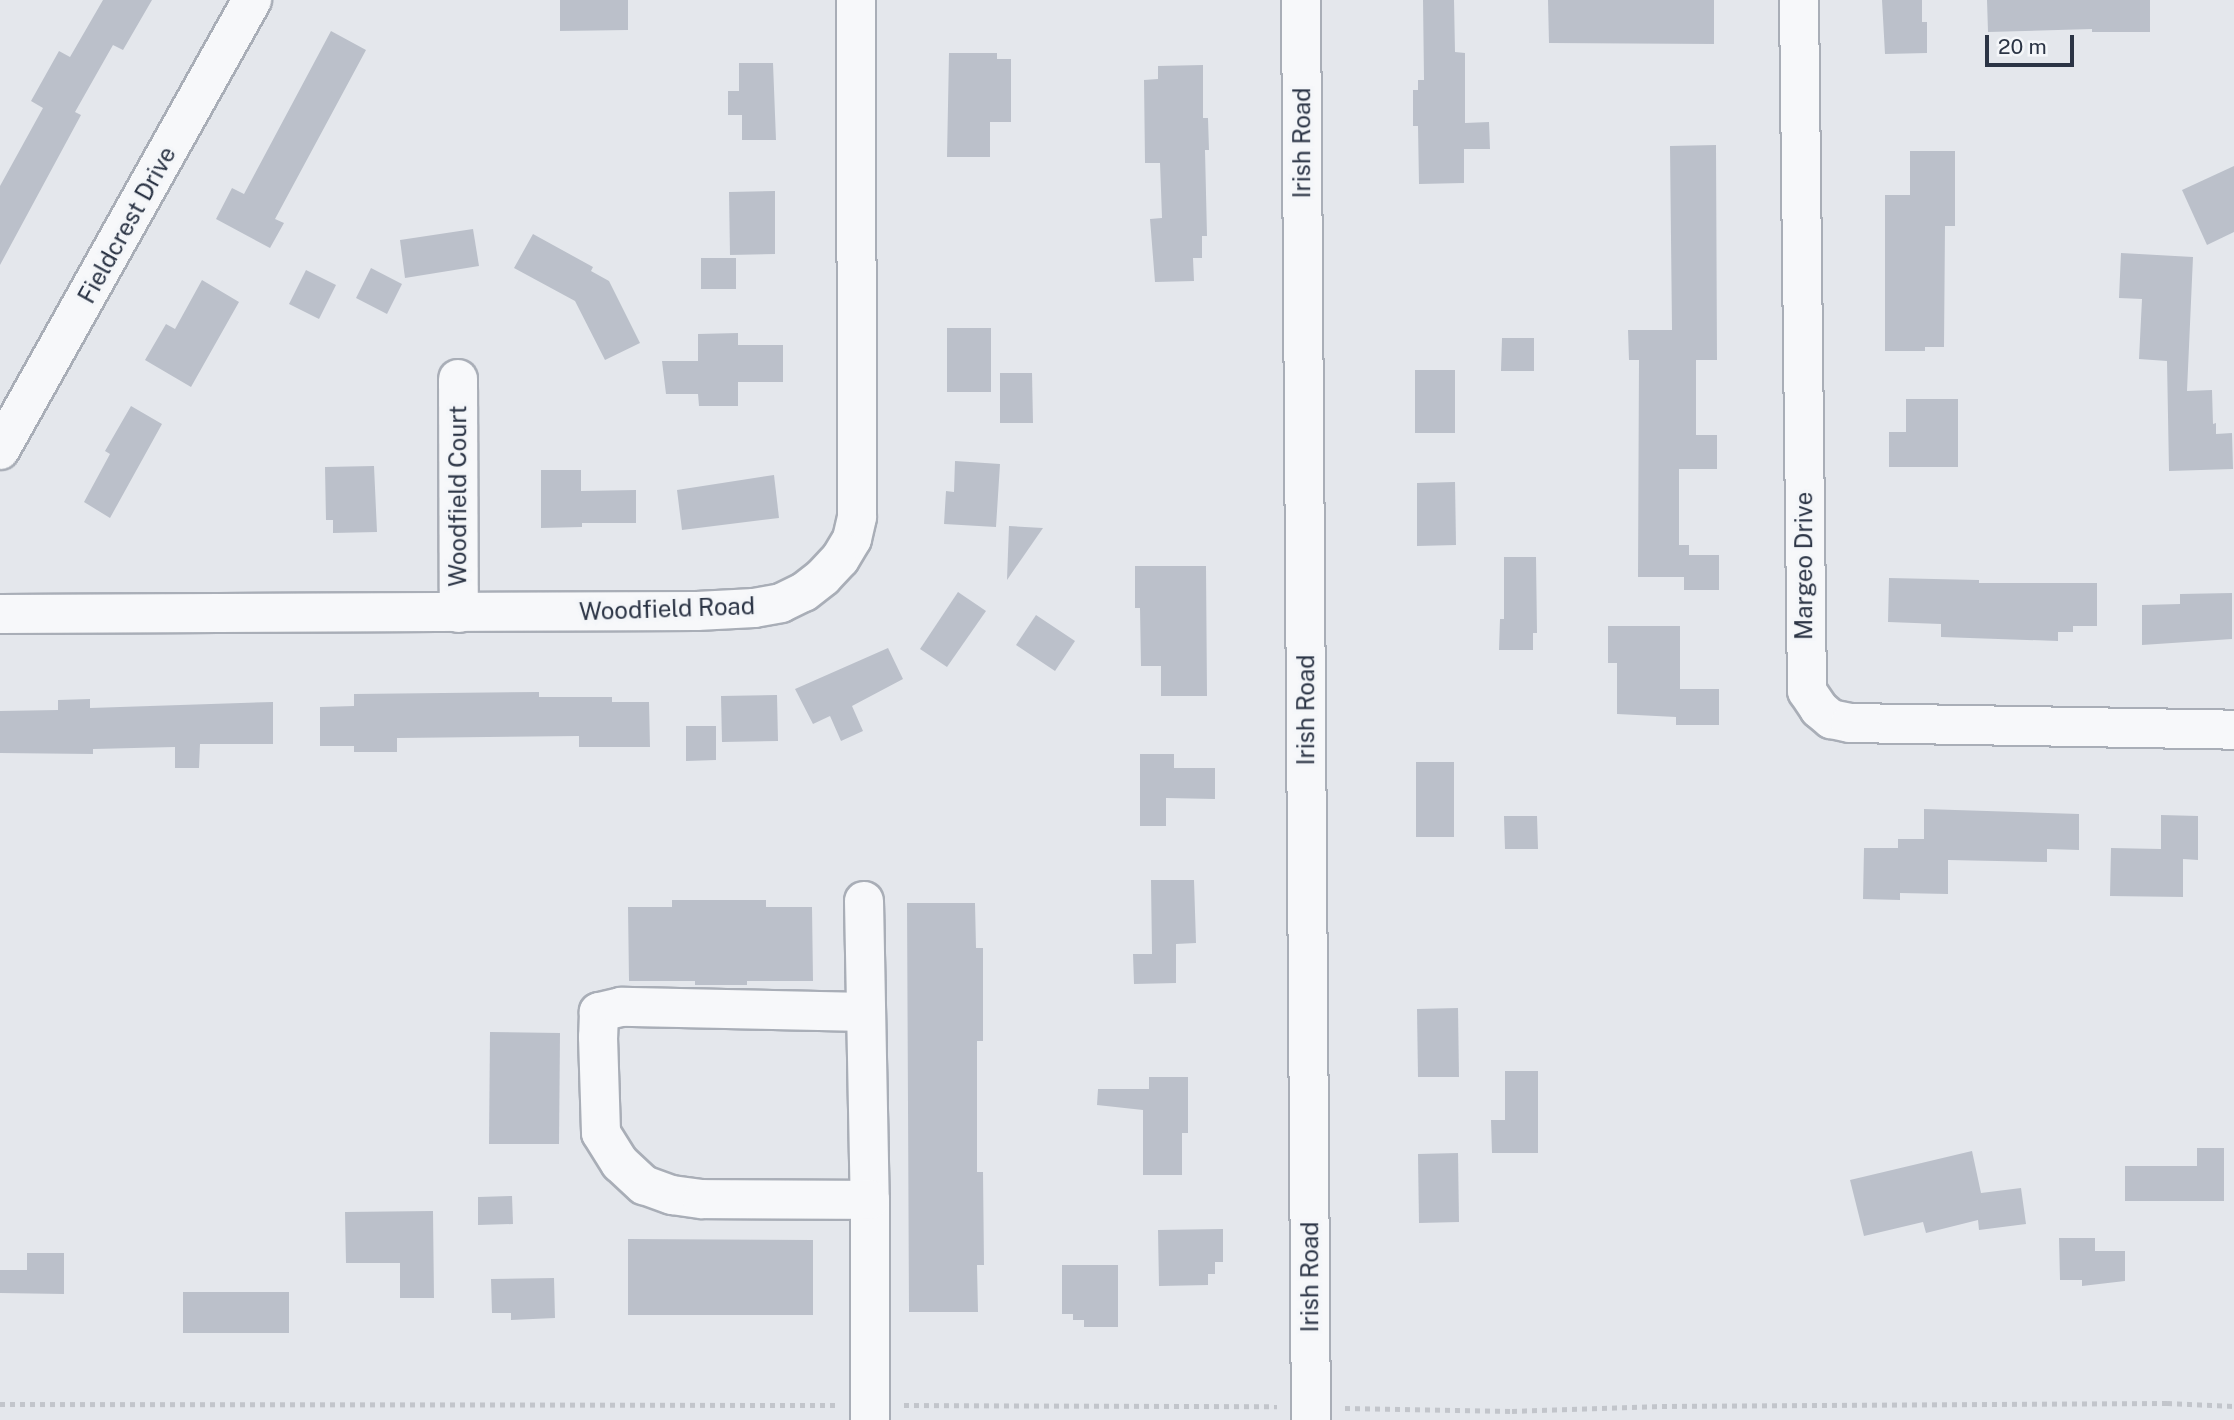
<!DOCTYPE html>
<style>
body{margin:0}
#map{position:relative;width:2234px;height:1420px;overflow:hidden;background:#e4e7ec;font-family:"Public Sans",sans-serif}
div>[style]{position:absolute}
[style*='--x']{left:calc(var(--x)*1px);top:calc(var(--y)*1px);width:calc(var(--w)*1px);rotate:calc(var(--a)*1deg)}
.building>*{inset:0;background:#bbc0ca}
.path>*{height:4.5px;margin-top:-2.25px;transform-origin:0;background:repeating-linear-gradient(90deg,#c2c5cb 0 5px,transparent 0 10px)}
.roads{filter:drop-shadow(2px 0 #a9aeb7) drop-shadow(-2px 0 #a9aeb7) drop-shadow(0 2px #a9aeb7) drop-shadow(0 -2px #a9aeb7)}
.minor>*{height:38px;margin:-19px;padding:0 19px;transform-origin:19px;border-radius:19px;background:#f7f8fa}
span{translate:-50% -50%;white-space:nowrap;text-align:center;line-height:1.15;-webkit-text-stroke:7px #f4f6f9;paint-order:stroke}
.street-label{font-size:24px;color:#2b3445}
.scale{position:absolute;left:1985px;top:35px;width:89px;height:32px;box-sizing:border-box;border:4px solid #2b3445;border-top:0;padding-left:9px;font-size:21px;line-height:24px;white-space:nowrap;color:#2b3445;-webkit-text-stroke:5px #f4f6f9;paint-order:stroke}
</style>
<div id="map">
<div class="building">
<i style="clip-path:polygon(103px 0,152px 0,123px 50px,113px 45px,75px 112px,81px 115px,0 265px,0 186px,43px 108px,31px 101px,59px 51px,70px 57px)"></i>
<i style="clip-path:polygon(560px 0,628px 0,628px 30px,560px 31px)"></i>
<i style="clip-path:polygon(1423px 0,1454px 0,1455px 52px,1465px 53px,1465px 123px,1489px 122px,1490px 149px,1464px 149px,1464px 183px,1419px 184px,1418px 126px,1413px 126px,1413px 90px,1418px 90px,1418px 80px,1424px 80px)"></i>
<i style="clip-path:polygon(1548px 0,1714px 0,1714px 44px,1549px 43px)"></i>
<i style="clip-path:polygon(1882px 0,1922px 0,1922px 22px,1927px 22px,1927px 53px,1885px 54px)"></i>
<i style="clip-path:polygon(1987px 0,2150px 0,2150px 32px,2092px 32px,2092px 29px,1988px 32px)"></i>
<i style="clip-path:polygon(331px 31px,366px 50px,275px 219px,284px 223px,270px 248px,216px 219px,232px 188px,244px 194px)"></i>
<i style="clip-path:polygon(949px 53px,997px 53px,997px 59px,1011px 59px,1011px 122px,990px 122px,990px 157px,947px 157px)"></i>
<i style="clip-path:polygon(739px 63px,773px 63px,776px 140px,742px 140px,742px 115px,728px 115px,728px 91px,739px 91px)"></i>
<i style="clip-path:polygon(1203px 65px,1203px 118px,1208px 118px,1209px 150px,1205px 150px,1207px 236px,1202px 236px,1202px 258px,1193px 258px,1194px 281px,1155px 282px,1150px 219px,1162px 218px,1160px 163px,1145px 163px,1144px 80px,1158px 79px,1158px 66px)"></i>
<i style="clip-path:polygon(1716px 145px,1717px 360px,1696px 360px,1696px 435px,1717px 435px,1717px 469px,1679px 469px,1679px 545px,1689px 545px,1689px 555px,1719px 555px,1719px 590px,1684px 590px,1684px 577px,1638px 577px,1639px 360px,1629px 360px,1628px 330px,1672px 330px,1670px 146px)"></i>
<i style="clip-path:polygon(1910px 151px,1955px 151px,1955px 226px,1945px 226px,1944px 347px,1925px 347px,1925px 351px,1885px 351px,1885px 195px,1910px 195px)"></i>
<i style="clip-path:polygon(2234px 166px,2234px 232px,2207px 245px,2182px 190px)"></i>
<i style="clip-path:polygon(775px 191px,775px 254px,730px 255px,729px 192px)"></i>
<i style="clip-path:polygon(473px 229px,479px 266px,405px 278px,400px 240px)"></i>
<i style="clip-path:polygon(533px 234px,593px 267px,591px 271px,609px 281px,640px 343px,605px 360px,575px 301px,514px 268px)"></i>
<i style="clip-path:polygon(2121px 253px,2193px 257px,2187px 391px,2212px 390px,2213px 424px,2216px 423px,2216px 434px,2232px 433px,2233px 469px,2169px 471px,2167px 361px,2139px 359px,2142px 299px,2119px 298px)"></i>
<i style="clip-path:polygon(701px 258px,736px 258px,736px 289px,701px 289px)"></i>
<i style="clip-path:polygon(371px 268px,402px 284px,387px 314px,356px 298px)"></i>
<i style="clip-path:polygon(306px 270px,336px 285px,319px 319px,289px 304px)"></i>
<i style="clip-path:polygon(202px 280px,239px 302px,191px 387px,145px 360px,166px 324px,175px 329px)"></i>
<i style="clip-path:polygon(947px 328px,991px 328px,991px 392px,947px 392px)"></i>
<i style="clip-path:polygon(738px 333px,738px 345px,783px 345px,783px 382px,738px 382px,738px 406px,699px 406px,698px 394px,666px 394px,662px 361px,698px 361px,698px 334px)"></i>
<i style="clip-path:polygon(1502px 338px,1534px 338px,1534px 371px,1501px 371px)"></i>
<i style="clip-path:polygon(1415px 370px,1455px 370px,1455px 433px,1415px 433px)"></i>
<i style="clip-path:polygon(1000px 373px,1032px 373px,1033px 423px,1000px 423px)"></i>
<i style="clip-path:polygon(1906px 399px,1958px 399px,1958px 467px,1889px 467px,1889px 432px,1906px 432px)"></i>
<i style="clip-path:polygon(131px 406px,162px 424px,110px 518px,84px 502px,110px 454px,105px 451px)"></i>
<i style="clip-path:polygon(955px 461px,1000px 464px,996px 527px,944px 524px,946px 491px,954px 492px)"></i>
<i style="clip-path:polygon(374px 466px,377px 532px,333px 533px,333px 520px,326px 520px,325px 467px)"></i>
<i style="clip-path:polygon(541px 470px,581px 470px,581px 491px,636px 490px,636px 523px,582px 523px,582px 527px,541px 528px)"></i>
<i style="clip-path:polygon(774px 475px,779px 518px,682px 530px,677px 490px)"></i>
<i style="clip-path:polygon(1455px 482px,1456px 545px,1417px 546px,1417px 483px)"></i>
<i style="clip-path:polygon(1009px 526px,1043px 528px,1007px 580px)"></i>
<i style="clip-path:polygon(1504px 557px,1536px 557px,1537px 633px,1533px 633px,1533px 650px,1499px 650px,1500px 619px,1504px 619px)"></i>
<i style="clip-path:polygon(1135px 566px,1206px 566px,1207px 696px,1161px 696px,1161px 666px,1141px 666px,1140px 608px,1135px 608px)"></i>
<i style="clip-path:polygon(1889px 578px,1979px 580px,1979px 583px,2097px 583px,2097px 626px,2073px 626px,2073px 632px,2058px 632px,2058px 641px,1941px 637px,1941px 624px,1888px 622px)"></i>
<i style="clip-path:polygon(958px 592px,986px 611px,947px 667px,920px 649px)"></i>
<i style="clip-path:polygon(2232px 593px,2232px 639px,2142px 645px,2142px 605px,2180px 604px,2180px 594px)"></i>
<i style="clip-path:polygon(1036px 615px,1075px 641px,1055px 671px,1016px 645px)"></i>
<i style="clip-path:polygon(1608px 626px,1680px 626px,1680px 689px,1719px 689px,1719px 725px,1676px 725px,1676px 717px,1617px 714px,1617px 663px,1608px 663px)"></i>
<i style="clip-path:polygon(888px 648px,903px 679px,852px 706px,863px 731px,841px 741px,830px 716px,813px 724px,795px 689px)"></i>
<i style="clip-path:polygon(539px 692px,539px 697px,612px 697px,612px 702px,649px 702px,650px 747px,579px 747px,579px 736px,397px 738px,397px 752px,354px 752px,354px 746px,320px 746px,320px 707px,354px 706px,354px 694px)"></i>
<i style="clip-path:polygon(777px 695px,778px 741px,722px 742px,721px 696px)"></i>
<i style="clip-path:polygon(90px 699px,90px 708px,273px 702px,273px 744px,200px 744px,199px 768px,175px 768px,175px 747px,93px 749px,93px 754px,0 753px,0 711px,58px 710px,58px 700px)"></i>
<i style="clip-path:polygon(686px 726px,716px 726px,716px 760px,686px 761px)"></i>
<i style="clip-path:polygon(1140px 754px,1174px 754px,1174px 768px,1215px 768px,1215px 799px,1166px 798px,1166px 826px,1140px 826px)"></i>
<i style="clip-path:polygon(1416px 762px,1454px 762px,1454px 837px,1416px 837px)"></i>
<i style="clip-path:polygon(1924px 809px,2079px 814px,2079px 850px,2047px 849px,2047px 862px,1948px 860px,1948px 894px,1900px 893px,1900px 900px,1863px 899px,1864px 848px,1898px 848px,1898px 839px,1924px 839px)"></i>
<i style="clip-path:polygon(2161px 815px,2198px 816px,2198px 860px,2183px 859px,2183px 897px,2110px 896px,2111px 848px,2161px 849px)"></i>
<i style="clip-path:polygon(1504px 816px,1537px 816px,1538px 849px,1505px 849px)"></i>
<i style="clip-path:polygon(1151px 880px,1194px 880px,1196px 943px,1176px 944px,1176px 983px,1134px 984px,1133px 954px,1152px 954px)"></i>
<i style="clip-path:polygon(672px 900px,766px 900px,766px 907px,812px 907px,813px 981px,747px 981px,747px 985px,695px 985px,695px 981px,629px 981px,628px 907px,672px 907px)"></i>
<i style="clip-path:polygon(907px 903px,975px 903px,976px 948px,983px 948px,983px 1041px,977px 1041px,977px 1172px,983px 1172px,984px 1265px,977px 1265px,978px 1312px,909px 1312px)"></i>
<i style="clip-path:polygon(1458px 1008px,1459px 1077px,1418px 1077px,1417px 1009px)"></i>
<i style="clip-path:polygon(490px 1032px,560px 1033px,559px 1144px,489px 1144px)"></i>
<i style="clip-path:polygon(1505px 1071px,1538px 1071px,1538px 1153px,1492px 1153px,1491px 1120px,1505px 1120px)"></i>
<i style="clip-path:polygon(1149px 1077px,1188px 1077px,1188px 1133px,1182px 1133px,1182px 1175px,1143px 1175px,1143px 1110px,1097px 1105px,1098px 1089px,1149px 1089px)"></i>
<i style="clip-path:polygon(2197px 1148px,2224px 1148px,2224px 1201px,2125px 1201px,2125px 1166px,2197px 1166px)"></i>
<i style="clip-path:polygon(1972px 1151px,1981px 1193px,2021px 1188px,2026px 1224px,1979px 1230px,1978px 1220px,1926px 1233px,1923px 1222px,1864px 1236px,1850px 1180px)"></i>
<i style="clip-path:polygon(1458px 1153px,1459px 1222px,1419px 1223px,1418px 1154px)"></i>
<i style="clip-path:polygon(512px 1196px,513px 1224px,478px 1225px,478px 1197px)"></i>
<i style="clip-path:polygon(433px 1211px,434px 1298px,400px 1298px,400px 1263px,346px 1263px,345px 1212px)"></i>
<i style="clip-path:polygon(1223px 1229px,1223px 1262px,1215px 1262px,1215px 1274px,1208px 1274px,1208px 1285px,1159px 1286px,1158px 1230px)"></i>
<i style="clip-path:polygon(2059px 1238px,2095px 1238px,2095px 1251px,2125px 1251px,2125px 1281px,2082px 1286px,2082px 1280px,2060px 1280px)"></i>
<i style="clip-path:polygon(628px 1239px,813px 1240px,813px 1315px,628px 1315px)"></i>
<i style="clip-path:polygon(27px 1253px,64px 1253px,64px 1294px,0 1293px,0 1270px,27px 1270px)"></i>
<i style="clip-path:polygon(1062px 1265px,1118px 1265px,1118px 1327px,1084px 1327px,1084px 1320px,1073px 1320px,1073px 1314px,1062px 1314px)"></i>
<i style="clip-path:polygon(554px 1278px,555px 1318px,511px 1320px,511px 1313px,492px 1313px,491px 1279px)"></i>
<i style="clip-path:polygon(183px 1292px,289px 1292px,289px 1333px,183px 1333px)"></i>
</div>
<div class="path">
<i style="--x:0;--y:1404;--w:836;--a:0.07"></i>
<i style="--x:904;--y:1405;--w:373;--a:0.2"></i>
<i style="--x:1345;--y:1408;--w:167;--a:1"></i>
<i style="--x:1512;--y:1411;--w:150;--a:-1.9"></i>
<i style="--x:1662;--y:1406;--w:505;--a:-0.34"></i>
<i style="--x:2167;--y:1403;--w:67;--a:2.6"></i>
</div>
<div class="roads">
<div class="minor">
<i style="--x:1301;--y:0;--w:1420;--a:89.6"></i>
<i style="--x:1799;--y:0;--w:691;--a:89.34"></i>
<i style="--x:1807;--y:691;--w:22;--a:56"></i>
<i style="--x:1819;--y:709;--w:16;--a:40"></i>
<i style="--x:1831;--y:719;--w:19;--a:12"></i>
<i style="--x:1850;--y:723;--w:384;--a:1"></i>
<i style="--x:458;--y:379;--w:234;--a:89.8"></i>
<i style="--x:0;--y:450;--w:516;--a:-60.75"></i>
<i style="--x:0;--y:614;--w:697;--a:-0.25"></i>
<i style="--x:697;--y:611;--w:57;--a:-3"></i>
<i style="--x:754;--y:608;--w:27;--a:-10"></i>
<i style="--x:781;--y:603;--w:25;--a:-26"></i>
<i style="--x:804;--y:592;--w:24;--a:-38"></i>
<i style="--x:823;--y:577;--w:25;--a:-47"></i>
<i style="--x:840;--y:559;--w:23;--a:-59"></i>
<i style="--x:852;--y:539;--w:23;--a:-77"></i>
<i style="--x:857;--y:517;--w:517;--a:-90.11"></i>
<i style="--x:864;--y:901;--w:299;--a:88.9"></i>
<i style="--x:870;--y:1200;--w:220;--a:90"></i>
<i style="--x:866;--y:1012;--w:245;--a:-178.8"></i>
<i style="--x:621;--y:1007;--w:23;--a:167"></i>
<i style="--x:599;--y:1012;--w:25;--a:92"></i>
<i style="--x:598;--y:1037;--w:96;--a:88.2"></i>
<i style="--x:601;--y:1133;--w:36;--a:58"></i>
<i style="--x:620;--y:1163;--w:33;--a:43"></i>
<i style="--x:644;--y:1185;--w:30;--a:20"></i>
<i style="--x:672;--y:1195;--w:30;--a:8"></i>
<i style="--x:702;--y:1199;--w:168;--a:0.3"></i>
</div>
</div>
<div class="street-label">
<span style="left:1302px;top:143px;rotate:-90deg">Irish Road</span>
<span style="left:127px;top:225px;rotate:-61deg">Fieldcrest Drive</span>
<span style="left:458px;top:496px;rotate:-90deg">Woodfield Court</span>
<span style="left:1804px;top:566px;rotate:-90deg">Margeo Drive</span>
<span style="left:667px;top:609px;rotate:-2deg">Woodfield Road</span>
<span style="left:1306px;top:710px;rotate:-90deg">Irish Road</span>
<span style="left:1310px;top:1277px;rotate:-90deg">Irish Road</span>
</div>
<div class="scale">20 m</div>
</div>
